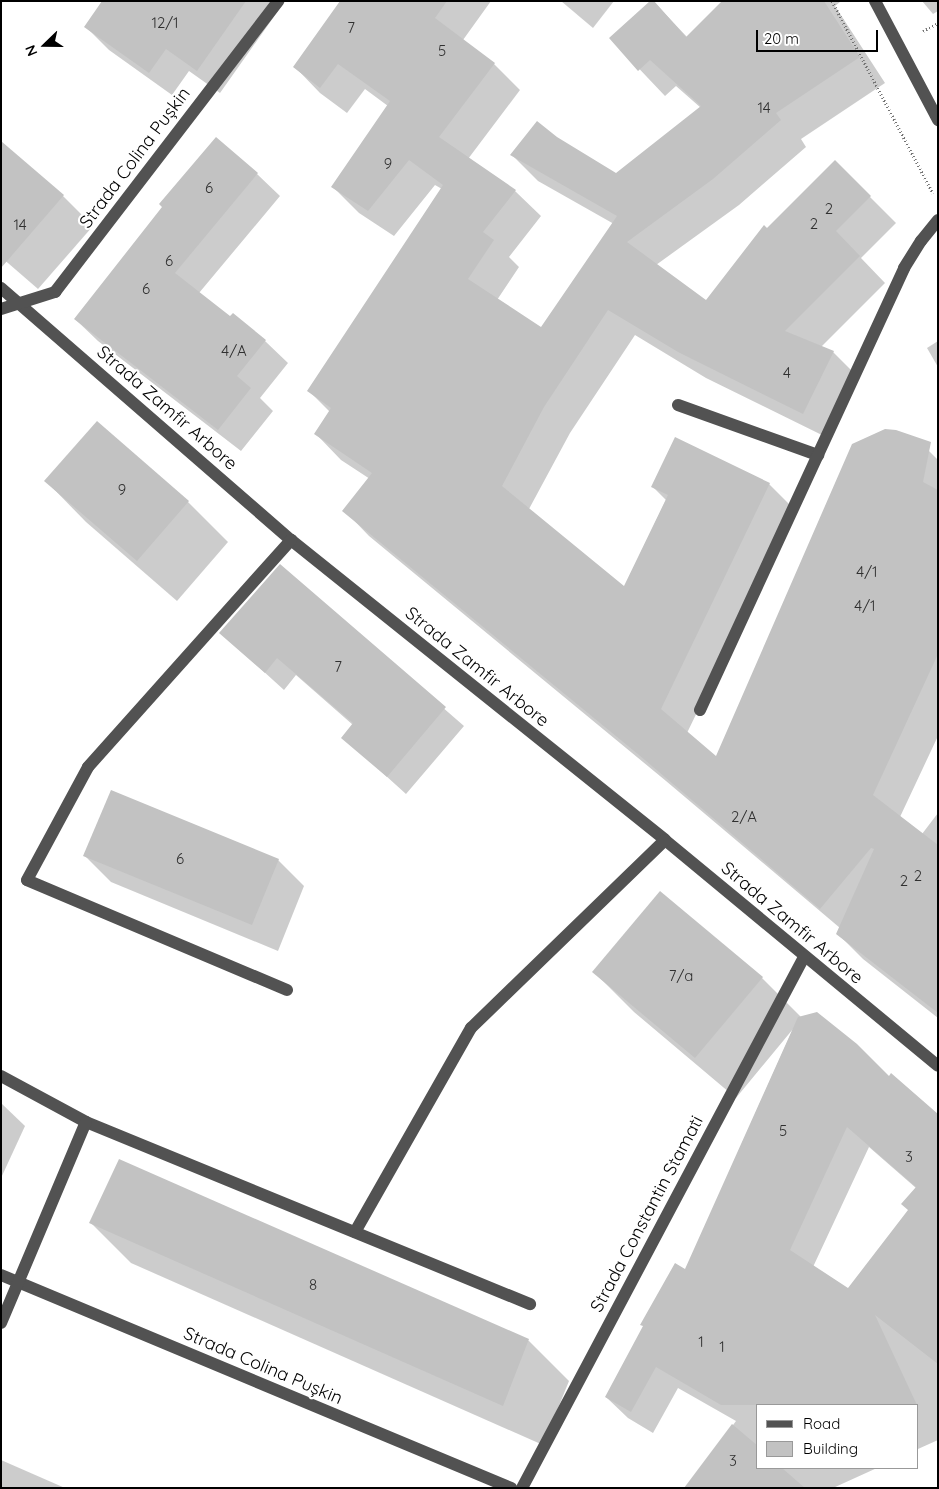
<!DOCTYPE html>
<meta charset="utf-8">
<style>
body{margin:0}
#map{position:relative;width:939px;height:1489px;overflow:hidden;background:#fff;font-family:Quicksand,sans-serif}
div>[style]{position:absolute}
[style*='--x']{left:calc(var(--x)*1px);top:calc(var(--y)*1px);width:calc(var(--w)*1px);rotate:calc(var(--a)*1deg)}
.shadow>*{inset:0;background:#0003}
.building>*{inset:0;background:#c2c2c2}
.path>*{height:3px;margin-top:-1.5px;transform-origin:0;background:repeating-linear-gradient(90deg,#747474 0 1px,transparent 0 3.5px)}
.minor>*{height:12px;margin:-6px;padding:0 6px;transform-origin:6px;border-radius:6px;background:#525252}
span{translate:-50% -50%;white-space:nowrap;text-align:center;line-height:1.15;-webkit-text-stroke:4.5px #fff;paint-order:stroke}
.number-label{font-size:15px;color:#303030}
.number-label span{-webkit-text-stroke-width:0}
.street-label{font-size:18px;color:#000}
.frame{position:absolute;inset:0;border:2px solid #000;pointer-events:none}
.legend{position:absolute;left:756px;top:1404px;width:162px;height:65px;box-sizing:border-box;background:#fff;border:1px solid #999;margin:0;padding:6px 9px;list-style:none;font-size:15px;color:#000}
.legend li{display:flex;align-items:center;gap:10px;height:25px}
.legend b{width:25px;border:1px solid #999}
.north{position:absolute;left:20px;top:20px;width:50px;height:50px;-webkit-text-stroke:4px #fff;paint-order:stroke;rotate:248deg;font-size:14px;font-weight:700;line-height:20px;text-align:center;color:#000}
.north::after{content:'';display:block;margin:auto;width:18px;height:22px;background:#000;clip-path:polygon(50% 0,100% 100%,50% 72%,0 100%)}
.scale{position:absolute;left:756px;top:30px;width:122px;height:22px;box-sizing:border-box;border:2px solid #000;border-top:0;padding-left:6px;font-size:15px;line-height:18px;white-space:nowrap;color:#000;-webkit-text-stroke:4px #fff;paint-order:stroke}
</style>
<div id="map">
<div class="shadow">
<i style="clip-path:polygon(104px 1px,285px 1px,220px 93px,189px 71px,172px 95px,109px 50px,86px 27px)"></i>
<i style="clip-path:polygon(342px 1px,491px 1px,463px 40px,494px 64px,520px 90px,468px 159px,515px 191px,541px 216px,509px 257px,519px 267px,497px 300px,541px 329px,614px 224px,538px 181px,512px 155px,556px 138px,616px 175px,701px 108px,676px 86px,665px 96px,610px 38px,653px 1px,687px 37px,724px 1px,840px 2px,835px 6px,885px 83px,801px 139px,806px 147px,739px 205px,656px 265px,706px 302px,767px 229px,861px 188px,896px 223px,861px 258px,885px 283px,821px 347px,833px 352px,859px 378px,830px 439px,706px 378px,635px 335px,570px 433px,529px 509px,624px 588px,666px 500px,653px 487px,769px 484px,795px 510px,687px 733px,716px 758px,917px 439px,938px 460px,938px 736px,900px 817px,922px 834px,938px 813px,938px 1018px,863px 959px,837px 933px,840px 928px,666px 781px,369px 536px,344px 510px,370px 479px,341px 460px,316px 434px,330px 412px,309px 391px,442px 189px,435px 185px,394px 236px,359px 213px,333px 187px,388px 106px,365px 89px,347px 113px,320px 93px,295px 67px)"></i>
<i style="clip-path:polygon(561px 1px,614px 1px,593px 28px)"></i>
<i style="clip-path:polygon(922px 1px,938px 1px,938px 11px,933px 14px)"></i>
<i style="clip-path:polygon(1px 142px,63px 196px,93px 226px,38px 289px,1px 257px)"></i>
<i style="clip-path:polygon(257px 174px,280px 196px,199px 293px,230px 318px,265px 341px,288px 363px,260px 398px,273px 411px,241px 451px,98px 341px,75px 319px,164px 207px)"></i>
<i style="clip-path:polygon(938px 341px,938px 367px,927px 348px)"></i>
<i style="clip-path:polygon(46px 481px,188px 502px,228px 542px,177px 601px,86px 522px)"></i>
<i style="clip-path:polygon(280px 566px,464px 726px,406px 794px,343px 737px,353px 725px,296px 675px,284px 690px,221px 633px)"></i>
<i style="clip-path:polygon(85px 856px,278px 860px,304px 886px,278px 951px,111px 882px)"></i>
<i style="clip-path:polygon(evenodd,660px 892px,762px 978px,802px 1018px,889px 1078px,938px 1115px,938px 1440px,918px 1449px,918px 1405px,758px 1405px,758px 1468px,877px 1468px,833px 1488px,704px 1488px,694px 1477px,736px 1421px,678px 1388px,653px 1433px,628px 1418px,606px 1397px,685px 1271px,793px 1029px,736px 1098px,634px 1012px,594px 972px,660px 892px,869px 1147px,916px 1188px,909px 1211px,848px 1290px,813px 1267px,869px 1147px)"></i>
<i style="clip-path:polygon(1px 1103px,25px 1126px,1px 1178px)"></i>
<i style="clip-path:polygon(119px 1161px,529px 1341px,569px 1381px,543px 1445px,131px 1263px,91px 1223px)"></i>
<i style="clip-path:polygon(1px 1460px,65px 1488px,1px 1488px)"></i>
</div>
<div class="building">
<i style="clip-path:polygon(102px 1px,246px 1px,197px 71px,166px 49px,149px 73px,84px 27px)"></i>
<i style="clip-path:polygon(340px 1px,447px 1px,435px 18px,495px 63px,439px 137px,516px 190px,483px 232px,494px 240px,468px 279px,541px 327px,617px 216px,510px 155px,537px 121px,557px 137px,616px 173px,701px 106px,650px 60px,638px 71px,609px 38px,650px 1px,654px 1px,686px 37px,722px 1px,824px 1px,860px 57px,776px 113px,781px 120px,713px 179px,627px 242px,706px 300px,764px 225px,767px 228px,835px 160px,871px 196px,836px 231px,860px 256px,785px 331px,834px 351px,803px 414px,678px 352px,608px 310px,544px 407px,502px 486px,624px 586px,668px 495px,651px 487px,675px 437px,770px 483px,661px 709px,716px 756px,852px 444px,885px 429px,896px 430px,931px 442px,923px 482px,938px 490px,938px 654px,873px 795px,938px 845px,938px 1013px,836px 934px,874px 849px,871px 848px,820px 909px,639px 755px,342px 511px,372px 473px,314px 434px,331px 408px,307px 391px,443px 185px,409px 160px,368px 211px,331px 187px,390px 101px,338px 64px,320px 88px,293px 67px)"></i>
<i style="clip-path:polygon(216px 137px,258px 173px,175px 273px,230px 316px,233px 313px,266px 340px,237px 376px,251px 388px,218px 430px,74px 319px,162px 207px,159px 204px)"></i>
<i style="clip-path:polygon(1px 141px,64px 195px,1px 268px)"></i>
<i style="clip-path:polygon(97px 421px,189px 501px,137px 561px,44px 481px)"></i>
<i style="clip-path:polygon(280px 564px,446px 707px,387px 777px,341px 738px,353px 723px,277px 658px,265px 673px,219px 633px)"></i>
<i style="clip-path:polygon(111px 790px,279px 859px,252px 925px,83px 856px)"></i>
<i style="clip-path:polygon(660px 891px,763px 977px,695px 1058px,592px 972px)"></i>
<i style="clip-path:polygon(evenodd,817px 1012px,857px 1044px,889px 1076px,891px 1073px,938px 1114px,938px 1364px,875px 1315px,917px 1405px,721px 1405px,656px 1367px,631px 1412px,605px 1397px,643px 1326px,640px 1325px,675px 1263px,685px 1269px,798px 1017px,817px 1012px,847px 1127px,916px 1187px,901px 1204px,908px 1210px,848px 1288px,790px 1250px,847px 1127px)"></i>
<i style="clip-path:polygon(119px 1159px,529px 1339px,503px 1406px,89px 1223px)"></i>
<i style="clip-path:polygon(732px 1424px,758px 1446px,758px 1468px,782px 1468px,805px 1488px,684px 1488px)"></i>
</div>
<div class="path">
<i style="--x:832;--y:1;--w:217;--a:62.3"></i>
<i style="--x:923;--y:31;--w:17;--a:-28"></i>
</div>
<div class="minor">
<i style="--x:875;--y:1;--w:135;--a:62.1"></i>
<i style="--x:1;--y:288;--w:384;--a:41"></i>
<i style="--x:291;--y:540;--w:479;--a:38.7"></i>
<i style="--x:665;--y:840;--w:354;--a:39.6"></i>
<i style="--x:1;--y:309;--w:57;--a:-17.5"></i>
<i style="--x:55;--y:292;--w:367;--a:-52.5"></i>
<i style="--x:678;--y:405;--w:149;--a:19.7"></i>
<i style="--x:700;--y:710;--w:487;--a:-65.2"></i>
<i style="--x:904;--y:268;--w:32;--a:-58"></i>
<i style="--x:921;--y:241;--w:27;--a:-51"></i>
<i style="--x:287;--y:990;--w:282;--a:-157.1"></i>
<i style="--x:27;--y:880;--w:128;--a:-61.6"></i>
<i style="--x:88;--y:767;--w:305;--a:-48.2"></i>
<i style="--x:1;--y:1076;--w:97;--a:28.4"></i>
<i style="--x:86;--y:1122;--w:480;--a:22.3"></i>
<i style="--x:355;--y:1232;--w:235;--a:-60.4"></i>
<i style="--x:471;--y:1028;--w:270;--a:-44.1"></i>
<i style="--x:1;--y:1275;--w:553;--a:22.67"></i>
<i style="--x:1;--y:1323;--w:218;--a:-67.1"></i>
<i style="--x:522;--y:1488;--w:601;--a:-62.03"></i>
</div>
<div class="number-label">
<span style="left:165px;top:23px">12/1</span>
<span style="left:351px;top:28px">7</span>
<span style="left:442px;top:51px">5</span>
<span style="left:764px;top:108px">14</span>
<span style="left:388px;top:164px">9</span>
<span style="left:209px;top:188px">6</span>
<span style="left:829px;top:209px">2</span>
<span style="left:814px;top:224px">2</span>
<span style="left:20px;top:225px">14</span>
<span style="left:169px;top:261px">6</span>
<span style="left:146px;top:289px">6</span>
<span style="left:234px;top:351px">4/A</span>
<span style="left:787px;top:373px">4</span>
<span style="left:122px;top:490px">9</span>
<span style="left:867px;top:572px">4/1</span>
<span style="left:865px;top:606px">4/1</span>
<span style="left:338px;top:667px">7</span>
<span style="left:744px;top:817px">2/A</span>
<span style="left:180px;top:859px">6</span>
<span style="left:918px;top:876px">2</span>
<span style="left:904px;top:881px">2</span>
<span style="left:681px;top:976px">7/a</span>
<span style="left:783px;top:1131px">5</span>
<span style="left:909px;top:1157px">3</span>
<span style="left:313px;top:1285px">8</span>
<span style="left:701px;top:1342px">1</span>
<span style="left:722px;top:1347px">1</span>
<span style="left:733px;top:1461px">3</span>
</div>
<div class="street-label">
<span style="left:135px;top:158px;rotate:-53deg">Strada Colina Pușkin</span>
<span style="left:167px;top:408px;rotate:41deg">Strada Zamfir Arbore</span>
<span style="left:477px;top:667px;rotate:39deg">Strada Zamfir Arbore</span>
<span style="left:792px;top:923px;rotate:40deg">Strada Zamfir Arbore</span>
<span style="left:647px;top:1214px;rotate:-62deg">Strada Constantin Stamati</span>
<span style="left:263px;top:1366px;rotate:23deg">Strada Colina Pușkin</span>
</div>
<div class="frame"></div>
<ul class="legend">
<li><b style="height:6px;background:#525252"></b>Road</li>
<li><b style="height:14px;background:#c2c2c2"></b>Building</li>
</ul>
<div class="north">N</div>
<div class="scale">20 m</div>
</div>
